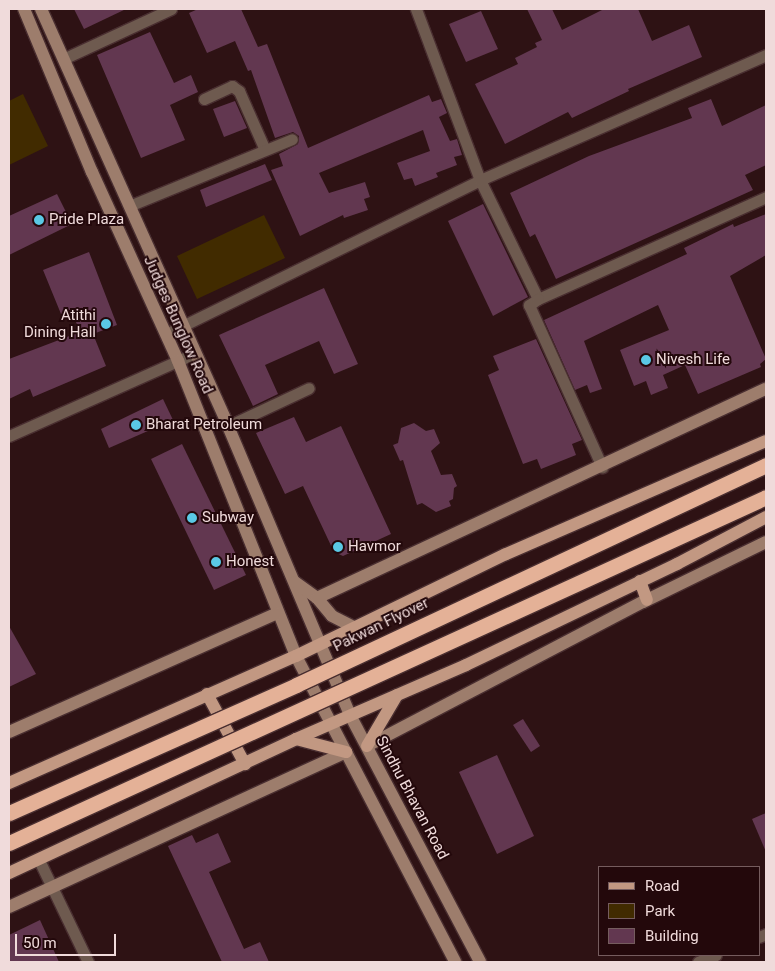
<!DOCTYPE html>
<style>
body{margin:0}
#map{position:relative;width:775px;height:971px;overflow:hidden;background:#2e1214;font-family:Roboto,sans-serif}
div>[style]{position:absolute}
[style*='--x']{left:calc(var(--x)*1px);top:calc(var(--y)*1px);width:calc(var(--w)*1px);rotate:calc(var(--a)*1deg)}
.green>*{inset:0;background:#412b00}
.building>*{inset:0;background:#623750}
.roads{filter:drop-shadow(1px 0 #492e30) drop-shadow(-1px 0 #492e30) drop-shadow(0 1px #492e30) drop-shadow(0 -1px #492e30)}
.street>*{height:11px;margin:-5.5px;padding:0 5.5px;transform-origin:5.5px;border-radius:5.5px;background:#6e5a4f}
.secondary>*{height:12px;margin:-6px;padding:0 6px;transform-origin:6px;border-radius:6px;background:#9d7d6c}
.primary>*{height:12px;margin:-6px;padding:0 6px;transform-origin:6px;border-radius:6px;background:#c29882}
.bridges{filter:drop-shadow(1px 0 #492e30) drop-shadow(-1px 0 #492e30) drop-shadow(0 1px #492e30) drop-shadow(0 -1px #492e30)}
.highway-bridge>*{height:15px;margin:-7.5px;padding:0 7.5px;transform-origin:7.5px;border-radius:7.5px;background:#e4b197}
.dots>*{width:14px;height:14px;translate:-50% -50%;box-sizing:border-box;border:2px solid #23080b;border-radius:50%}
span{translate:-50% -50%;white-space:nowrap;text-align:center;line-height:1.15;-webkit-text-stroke:4px #23080b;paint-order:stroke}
.poi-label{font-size:15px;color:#f0dbdb}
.left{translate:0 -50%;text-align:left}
.right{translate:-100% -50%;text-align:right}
.street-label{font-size:15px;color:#f0dbdb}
.frame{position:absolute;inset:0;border:10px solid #f0dbdb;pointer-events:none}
.legend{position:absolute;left:598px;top:866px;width:162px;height:90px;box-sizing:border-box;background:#23080b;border:1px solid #755c5e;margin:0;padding:6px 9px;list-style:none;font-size:15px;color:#f0dbdb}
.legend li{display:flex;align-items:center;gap:10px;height:25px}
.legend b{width:25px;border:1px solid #755c5e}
.scale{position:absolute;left:15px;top:934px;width:101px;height:22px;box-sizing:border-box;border:2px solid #f0dbdb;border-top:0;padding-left:6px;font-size:15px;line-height:18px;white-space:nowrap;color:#f0dbdb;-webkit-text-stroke:4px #23080b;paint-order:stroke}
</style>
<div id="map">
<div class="green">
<i style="clip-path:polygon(23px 94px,48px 146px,9px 165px,9px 101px)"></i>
<i style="clip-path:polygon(264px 215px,285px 258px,197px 299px,177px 256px)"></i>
</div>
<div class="building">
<i style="clip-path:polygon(74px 9px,126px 9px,84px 29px)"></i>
<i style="clip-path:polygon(198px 9px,241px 9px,258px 47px,267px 44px,308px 148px,429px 95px,432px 102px,441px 99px,447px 113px,439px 117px,450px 141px,457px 139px,462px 155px,454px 157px,457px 165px,436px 173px,438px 177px,415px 186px,412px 178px,404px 180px,397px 163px,430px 151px,423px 130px,319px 173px,329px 193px,365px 182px,370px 197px,364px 199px,368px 210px,344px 218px,343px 215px,300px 236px,271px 170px,283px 166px,279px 154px,298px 144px,299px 136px,293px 132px,275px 138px,251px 70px,248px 71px,235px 41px,207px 53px,189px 13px)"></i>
<i style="clip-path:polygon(527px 9px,552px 9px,562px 30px,604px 9px,638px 9px,652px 41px,689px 25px,702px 57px,628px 89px,629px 91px,572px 118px,568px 112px,505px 144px,475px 84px,518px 64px,515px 58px,537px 47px,535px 43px,542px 40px)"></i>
<i style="clip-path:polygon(481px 11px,498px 49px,466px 62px,449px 24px)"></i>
<i style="clip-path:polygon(150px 32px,174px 83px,191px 75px,198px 92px,170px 105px,185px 140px,141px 158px,97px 55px)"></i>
<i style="clip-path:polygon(711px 99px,722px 126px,766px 105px,766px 165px,745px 175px,753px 190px,556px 279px,535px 234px,530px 237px,510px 193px,589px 156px,692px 118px,688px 108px)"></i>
<i style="clip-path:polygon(235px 101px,247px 128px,224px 137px,213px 109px)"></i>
<i style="clip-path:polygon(265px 164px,272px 180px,206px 207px,200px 190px)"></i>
<i style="clip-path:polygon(57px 194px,72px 224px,9px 255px,9px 216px)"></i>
<i style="clip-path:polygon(483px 204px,528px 297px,493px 316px,448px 221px)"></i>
<i style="clip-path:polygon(766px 214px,766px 255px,730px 276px,766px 359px,760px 364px,761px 367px,698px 394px,685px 365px,663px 375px,668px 388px,651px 395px,646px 381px,634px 386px,620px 350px,669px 330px,658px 305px,584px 341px,602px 389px,590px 393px,587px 385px,575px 390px,544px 320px,687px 254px,684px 248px,733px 224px,734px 227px)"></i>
<i style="clip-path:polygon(89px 252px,117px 325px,93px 334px,106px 366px,33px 397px,30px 389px,9px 399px,9px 359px,80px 332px,72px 312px,61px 314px,43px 270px)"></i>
<i style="clip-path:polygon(324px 288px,358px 364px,334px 374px,319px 341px,265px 365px,278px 394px,253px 406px,219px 335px)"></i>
<i style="clip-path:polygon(536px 339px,582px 440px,572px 444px,576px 455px,541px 469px,537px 459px,523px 464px,488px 375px,499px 370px,493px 356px)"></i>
<i style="clip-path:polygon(163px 399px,173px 420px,109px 448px,101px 429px)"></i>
<i style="clip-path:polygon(294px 417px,306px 442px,341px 426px,391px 534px,343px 556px,334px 552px,303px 486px,285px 494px,256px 433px)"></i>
<i style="clip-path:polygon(414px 423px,426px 431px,434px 429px,440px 443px,431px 451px,441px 475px,452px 474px,457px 486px,454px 488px,453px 499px,449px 501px,451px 506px,436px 512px,422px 503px,417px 505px,403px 460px,400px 461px,393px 445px,398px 443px,401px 428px)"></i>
<i style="clip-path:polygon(182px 444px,246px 575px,214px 590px,151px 459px)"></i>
<i style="clip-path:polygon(9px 626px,36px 674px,9px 687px)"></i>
<i style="clip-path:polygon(523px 719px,540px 746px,531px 752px,513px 725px)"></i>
<i style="clip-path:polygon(497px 755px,534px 836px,497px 854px,459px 772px)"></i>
<i style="clip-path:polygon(766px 813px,766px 852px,752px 819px)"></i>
<i style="clip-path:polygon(218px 833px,231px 862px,209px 872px,244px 949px,260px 942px,269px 962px,222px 962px,168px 846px,192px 835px,196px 843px)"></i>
<i style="clip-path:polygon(40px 920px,59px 962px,9px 962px,9px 935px)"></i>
</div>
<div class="roads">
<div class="street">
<i style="--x:416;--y:9;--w:183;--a:69.5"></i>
<i style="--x:480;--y:180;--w:132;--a:64"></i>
<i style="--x:538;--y:299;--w:250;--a:-24.1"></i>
<i style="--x:63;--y:59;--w:119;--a:-24.8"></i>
<i style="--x:204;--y:99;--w:31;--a:-25"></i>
<i style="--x:232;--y:86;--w:9;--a:36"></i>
<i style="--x:239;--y:91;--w:64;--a:66.2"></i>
<i style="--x:129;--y:206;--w:176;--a:-22.3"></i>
<i style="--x:538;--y:299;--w:11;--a:146"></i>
<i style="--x:529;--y:305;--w:178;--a:65.7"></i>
<i style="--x:166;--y:334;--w:350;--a:-26.1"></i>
<i style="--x:480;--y:180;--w:312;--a:-23.6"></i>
<i style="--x:228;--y:426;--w:89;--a:-25.1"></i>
<i style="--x:9;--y:436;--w:204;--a:-24"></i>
<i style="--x:39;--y:860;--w:113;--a:64.3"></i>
<i style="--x:759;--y:937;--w:8;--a:-23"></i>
<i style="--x:698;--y:962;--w:19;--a:-21"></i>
</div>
<div class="secondary">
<i style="--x:24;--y:9;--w:177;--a:67.4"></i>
<i style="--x:92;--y:172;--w:208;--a:65.5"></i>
<i style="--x:178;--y:361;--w:318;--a:68.2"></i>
<i style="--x:296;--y:656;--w:345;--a:62.5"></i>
<i style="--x:41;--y:9;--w:457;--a:65.8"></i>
<i style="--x:228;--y:426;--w:314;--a:67.1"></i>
<i style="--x:350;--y:715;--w:279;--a:62.2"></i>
<i style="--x:295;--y:582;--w:27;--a:36"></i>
<i style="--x:317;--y:598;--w:23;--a:50"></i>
<i style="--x:332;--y:616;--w:25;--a:27"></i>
<i style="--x:317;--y:598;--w:495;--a:-25"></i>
<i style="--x:9;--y:732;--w:293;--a:-23.9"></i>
<i style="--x:367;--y:746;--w:311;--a:-27.6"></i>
<i style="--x:643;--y:602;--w:137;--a:-26"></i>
<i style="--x:9;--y:907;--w:371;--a:-24.7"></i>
</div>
<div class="primary">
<i style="--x:640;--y:581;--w:20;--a:70"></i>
<i style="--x:207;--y:694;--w:80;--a:61.5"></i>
<i style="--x:296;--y:739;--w:52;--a:14.6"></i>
<i style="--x:367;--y:746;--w:59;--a:-59.5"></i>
<i style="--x:9;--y:783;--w:314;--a:-23.9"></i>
<i style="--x:296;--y:656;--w:233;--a:-25.9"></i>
<i style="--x:506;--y:554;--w:283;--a:-23.5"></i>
<i style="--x:9;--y:873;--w:317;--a:-25"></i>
<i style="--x:296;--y:739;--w:185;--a:-23.5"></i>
<i style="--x:466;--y:665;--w:234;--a:-25.6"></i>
<i style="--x:677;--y:564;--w:101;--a:-27.8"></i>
</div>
</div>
<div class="bridges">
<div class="highway-bridge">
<i style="--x:9;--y:813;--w:314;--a:-24"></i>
<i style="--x:296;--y:685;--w:519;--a:-25.08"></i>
<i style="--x:9;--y:843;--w:832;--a:-24.56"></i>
</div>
</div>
<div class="dots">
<i style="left:39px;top:220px;background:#5ac8e5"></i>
<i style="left:106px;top:324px;background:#5ac8e5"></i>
<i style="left:646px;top:360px;background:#5ac8e5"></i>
<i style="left:136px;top:425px;background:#5ac8e5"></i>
<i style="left:192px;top:518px;background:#5ac8e5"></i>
<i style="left:338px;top:547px;background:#5ac8e5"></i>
<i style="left:216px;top:562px;background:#5ac8e5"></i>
</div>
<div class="poi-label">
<span class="left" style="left:49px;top:220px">Pride Plaza</span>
<span class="right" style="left:96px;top:324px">Atithi<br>Dining Hall</span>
<span class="left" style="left:656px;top:360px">Nivesh Life</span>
<span class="left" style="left:146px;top:425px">Bharat Petroleum</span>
<span class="left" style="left:202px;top:518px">Subway</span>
<span class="left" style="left:348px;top:547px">Havmor</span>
<span class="left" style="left:226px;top:562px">Honest</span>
</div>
<div class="street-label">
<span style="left:178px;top:325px;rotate:66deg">Judges Bunglow Road</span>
<span style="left:381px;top:625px;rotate:-26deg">Pakwan Flyover</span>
<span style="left:412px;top:798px;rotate:62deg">Sindhu Bhavan Road</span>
</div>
<div class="frame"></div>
<ul class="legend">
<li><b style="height:6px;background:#c29882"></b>Road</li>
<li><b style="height:14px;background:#412b00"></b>Park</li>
<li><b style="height:14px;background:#623750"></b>Building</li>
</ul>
<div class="scale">50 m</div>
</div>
